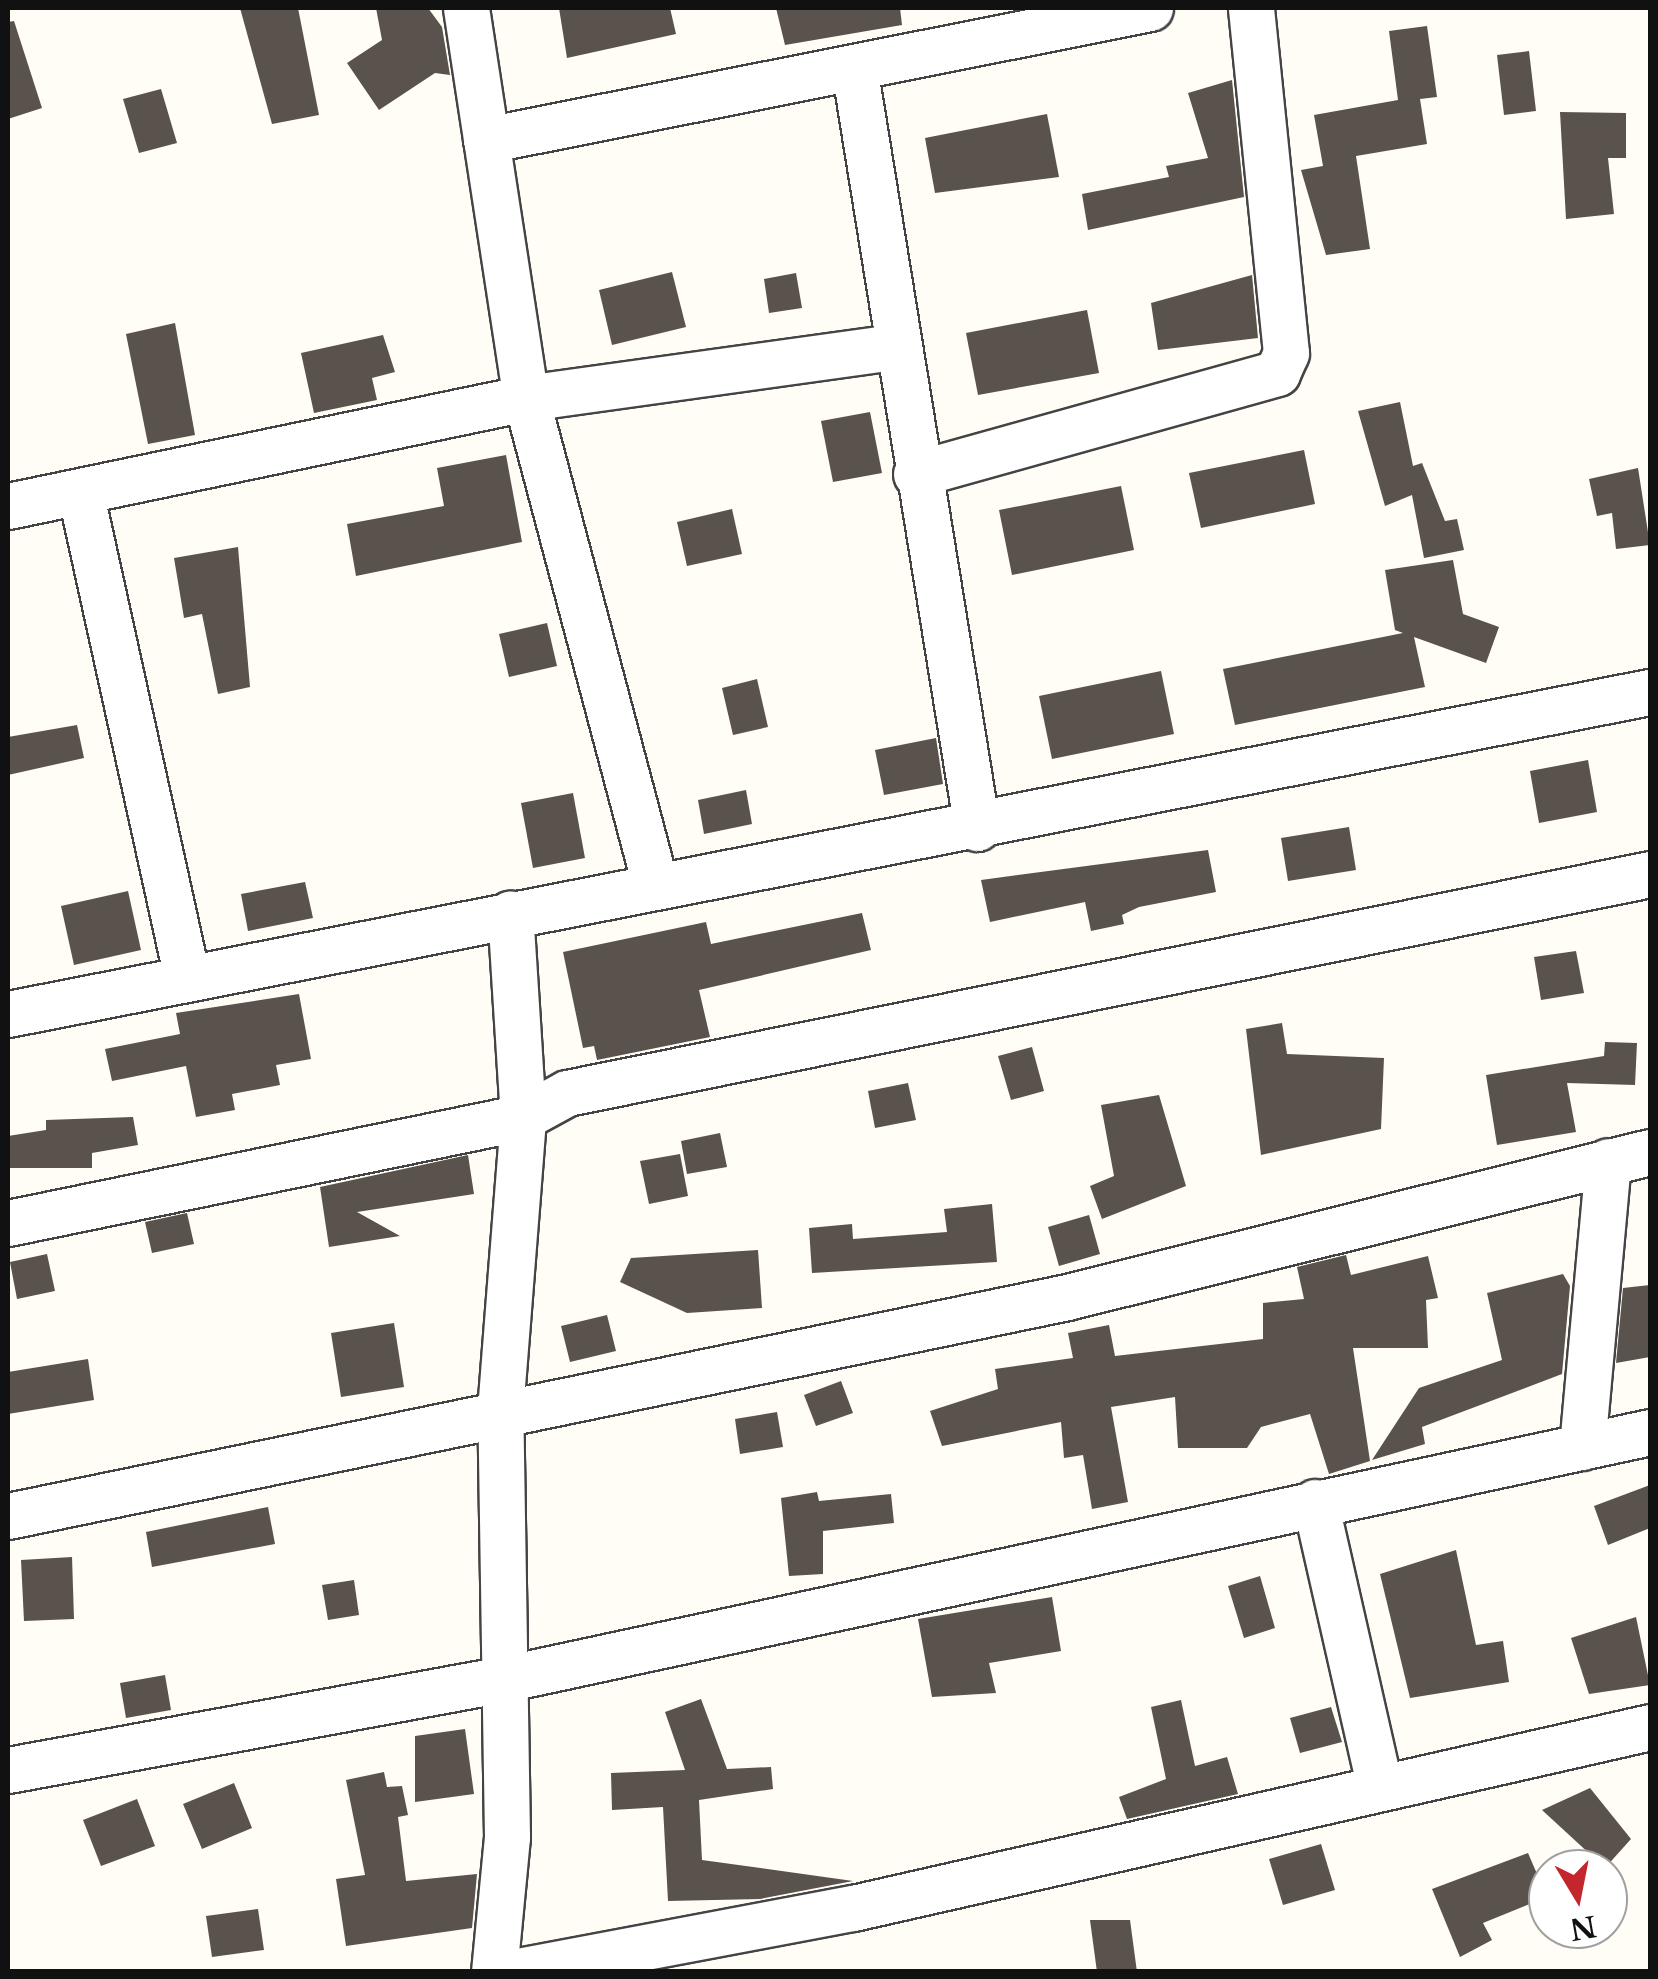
<!DOCTYPE html>
<style>
body{margin:0}
#map{position:relative;width:1658px;height:1979px;overflow:hidden;background:#fffdf5;font-family:"Libre Baskerville",serif}
div>[style]{position:absolute}
[style*='--x']{left:calc(var(--x)*1px);top:calc(var(--y)*1px);width:calc(var(--w)*1px);rotate:calc(var(--a)*1deg)}
.building>*{inset:0;background:#5a524d}
.roads{filter:drop-shadow(2px 0 #444) drop-shadow(-2px 0 #444) drop-shadow(0 2px #444) drop-shadow(0 -2px #444)}
.minor>*{height:45px;margin:-22.5px;padding:0 22.5px;transform-origin:22.5px;border-radius:22.5px;background:#fff}
span{translate:-50% -50%;white-space:nowrap;text-align:center;line-height:1.15;-webkit-text-stroke:10px #fff;paint-order:stroke}
.frame{position:absolute;inset:0;border:10px solid #111;pointer-events:none}
.north{position:absolute;left:1528px;top:1849px;width:100px;height:100px;box-sizing:border-box;background:#fff;border:2px solid #a0a0a0;border-radius:50%;rotate:170deg;font-size:28px;font-weight:700;line-height:40px;text-align:center;color:#111}
.north::after{content:'';display:block;margin:auto;width:35px;height:45px;background:#c4262e;clip-path:polygon(50% 0,100% 100%,50% 72%,0 100%)}
</style>
<div id="map">
<div class="building">
<i style="clip-path:polygon(240px 8px,298px 8px,319px 115px,272px 124px)"></i>
<i style="clip-path:polygon(376px 8px,428px 8px,442px 27px,450px 75px,435px 73px,379px 110px,347px 63px,382px 40px)"></i>
<i style="clip-path:polygon(559px 8px,670px 8px,676px 34px,567px 58px)"></i>
<i style="clip-path:polygon(776px 8px,900px 8px,902px 25px,785px 45px)"></i>
<i style="clip-path:polygon(14px 21px,42px 108px,8px 119px,8px 22px)"></i>
<i style="clip-path:polygon(1427px 26px,1437px 97px,1420px 99px,1427px 144px,1356px 156px,1370px 249px,1326px 255px,1301px 170px,1323px 166px,1314px 115px,1398px 100px,1389px 31px)"></i>
<i style="clip-path:polygon(1529px 51px,1536px 111px,1504px 115px,1497px 55px)"></i>
<i style="clip-path:polygon(1232px 80px,1244px 197px,1088px 230px,1082px 194px,1169px 177px,1166px 166px,1208px 158px,1188px 93px)"></i>
<i style="clip-path:polygon(161px 89px,177px 143px,139px 153px,123px 99px)"></i>
<i style="clip-path:polygon(1560px 112px,1626px 113px,1626px 158px,1608px 158px,1614px 214px,1566px 219px)"></i>
<i style="clip-path:polygon(1047px 114px,1059px 177px,935px 193px,925px 138px)"></i>
<i style="clip-path:polygon(672px 272px,686px 327px,612px 345px,599px 290px)"></i>
<i style="clip-path:polygon(796px 273px,802px 308px,769px 313px,764px 279px)"></i>
<i style="clip-path:polygon(1252px 275px,1258px 338px,1158px 350px,1151px 303px)"></i>
<i style="clip-path:polygon(1087px 310px,1099px 373px,978px 395px,966px 333px)"></i>
<i style="clip-path:polygon(175px 323px,195px 435px,148px 444px,126px 334px)"></i>
<i style="clip-path:polygon(383px 335px,395px 372px,372px 378px,377px 400px,314px 413px,301px 353px)"></i>
<i style="clip-path:polygon(1400px 402px,1413px 466px,1422px 463px,1445px 521px,1457px 519px,1464px 550px,1424px 558px,1412px 495px,1385px 506px,1358px 411px)"></i>
<i style="clip-path:polygon(870px 412px,882px 473px,833px 482px,821px 421px)"></i>
<i style="clip-path:polygon(1304px 450px,1315px 504px,1201px 528px,1189px 473px)"></i>
<i style="clip-path:polygon(506px 455px,522px 542px,356px 576px,347px 524px,444px 506px,437px 468px)"></i>
<i style="clip-path:polygon(1638px 468px,1650px 545px,1616px 549px,1612px 513px,1597px 516px,1589px 479px)"></i>
<i style="clip-path:polygon(1121px 486px,1134px 550px,1012px 575px,999px 510px)"></i>
<i style="clip-path:polygon(732px 509px,742px 554px,687px 566px,677px 522px)"></i>
<i style="clip-path:polygon(238px 547px,250px 687px,218px 694px,202px 614px,184px 618px,174px 558px)"></i>
<i style="clip-path:polygon(1453px 560px,1463px 614px,1499px 627px,1486px 663px,1414px 637px,1425px 687px,1235px 725px,1223px 669px,1403px 633px,1395px 630px,1385px 570px)"></i>
<i style="clip-path:polygon(547px 623px,557px 666px,509px 677px,499px 634px)"></i>
<i style="clip-path:polygon(1161px 671px,1174px 734px,1052px 759px,1039px 696px)"></i>
<i style="clip-path:polygon(757px 679px,768px 727px,733px 735px,722px 688px)"></i>
<i style="clip-path:polygon(77px 725px,84px 758px,8px 775px,8px 737px)"></i>
<i style="clip-path:polygon(936px 738px,943px 784px,884px 795px,875px 750px)"></i>
<i style="clip-path:polygon(1588px 760px,1597px 812px,1539px 823px,1530px 771px)"></i>
<i style="clip-path:polygon(746px 790px,752px 824px,704px 834px,698px 800px)"></i>
<i style="clip-path:polygon(573px 793px,585px 858px,533px 868px,521px 803px)"></i>
<i style="clip-path:polygon(1349px 827px,1356px 870px,1288px 881px,1281px 838px)"></i>
<i style="clip-path:polygon(1208px 850px,1216px 892px,1139px 907px,1122px 915px,1124px 924px,1091px 931px,1085px 902px,990px 922px,981px 880px)"></i>
<i style="clip-path:polygon(305px 882px,313px 918px,248px 931px,241px 894px)"></i>
<i style="clip-path:polygon(128px 891px,141px 950px,74px 965px,61px 906px)"></i>
<i style="clip-path:polygon(862px 913px,871px 950px,699px 990px,710px 1037px,597px 1060px,594px 1046px,583px 1048px,563px 952px,706px 922px,711px 944px)"></i>
<i style="clip-path:polygon(1576px 951px,1584px 993px,1541px 1000px,1534px 957px)"></i>
<i style="clip-path:polygon(299px 994px,311px 1059px,276px 1065px,280px 1085px,232px 1094px,235px 1110px,196px 1117px,186px 1066px,112px 1081px,105px 1049px,180px 1034px,176px 1013px)"></i>
<i style="clip-path:polygon(1282px 1023px,1287px 1054px,1384px 1058px,1381px 1129px,1261px 1155px,1246px 1029px)"></i>
<i style="clip-path:polygon(1605px 1042px,1637px 1043px,1635px 1085px,1567px 1083px,1576px 1132px,1497px 1145px,1486px 1075px,1604px 1056px)"></i>
<i style="clip-path:polygon(1032px 1047px,1044px 1091px,1011px 1100px,998px 1056px)"></i>
<i style="clip-path:polygon(908px 1083px,916px 1120px,875px 1128px,868px 1091px)"></i>
<i style="clip-path:polygon(1159px 1095px,1186px 1186px,1102px 1219px,1090px 1186px,1114px 1176px,1101px 1105px)"></i>
<i style="clip-path:polygon(133px 1117px,138px 1145px,92px 1153px,92px 1168px,8px 1168px,8px 1136px,46px 1130px,46px 1120px)"></i>
<i style="clip-path:polygon(720px 1133px,727px 1167px,687px 1174px,681px 1141px)"></i>
<i style="clip-path:polygon(680px 1154px,688px 1196px,649px 1204px,640px 1161px)"></i>
<i style="clip-path:polygon(468px 1155px,474px 1194px,357px 1212px,400px 1236px,329px 1247px,320px 1187px)"></i>
<i style="clip-path:polygon(992px 1204px,997px 1262px,812px 1273px,809px 1228px,852px 1224px,853px 1239px,947px 1232px,944px 1209px)"></i>
<i style="clip-path:polygon(187px 1213px,194px 1244px,152px 1253px,145px 1222px)"></i>
<i style="clip-path:polygon(1089px 1215px,1100px 1254px,1059px 1266px,1048px 1227px)"></i>
<i style="clip-path:polygon(758px 1250px,762px 1308px,687px 1313px,620px 1282px,631px 1258px)"></i>
<i style="clip-path:polygon(47px 1254px,55px 1291px,17px 1299px,10px 1262px)"></i>
<i style="clip-path:polygon(1346px 1255px,1351px 1275px,1428px 1256px,1438px 1298px,1426px 1300px,1428px 1348px,1353px 1348px,1370px 1461px,1329px 1474px,1310px 1414px,1261px 1427px,1247px 1448px,1178px 1448px,1175px 1397px,1111px 1407px,1128px 1502px,1092px 1509px,1083px 1455px,1064px 1458px,1061px 1422px,942px 1446px,930px 1411px,998px 1389px,995px 1369px,1073px 1358px,1068px 1333px,1109px 1325px,1115px 1356px,1263px 1339px,1263px 1303px,1304px 1299px,1297px 1267px)"></i>
<i style="clip-path:polygon(1563px 1274px,1570px 1286px,1562px 1374px,1422px 1427px,1425px 1444px,1372px 1460px,1419px 1388px,1502px 1360px,1487px 1293px)"></i>
<i style="clip-path:polygon(1650px 1285px,1650px 1357px,1616px 1363px,1623px 1288px)"></i>
<i style="clip-path:polygon(607px 1315px,616px 1351px,570px 1362px,561px 1326px)"></i>
<i style="clip-path:polygon(394px 1323px,404px 1387px,341px 1397px,331px 1333px)"></i>
<i style="clip-path:polygon(88px 1359px,94px 1400px,8px 1414px,8px 1372px)"></i>
<i style="clip-path:polygon(841px 1381px,853px 1413px,816px 1426px,804px 1395px)"></i>
<i style="clip-path:polygon(777px 1412px,783px 1447px,740px 1454px,735px 1419px)"></i>
<i style="clip-path:polygon(1650px 1485px,1650px 1528px,1608px 1545px,1594px 1506px)"></i>
<i style="clip-path:polygon(817px 1492px,819px 1501px,891px 1494px,894px 1523px,823px 1531px,823px 1574px,789px 1576px,781px 1498px)"></i>
<i style="clip-path:polygon(268px 1507px,275px 1544px,152px 1567px,146px 1532px)"></i>
<i style="clip-path:polygon(1456px 1550px,1476px 1645px,1503px 1641px,1509px 1682px,1410px 1698px,1380px 1574px)"></i>
<i style="clip-path:polygon(72px 1557px,74px 1619px,24px 1621px,21px 1560px)"></i>
<i style="clip-path:polygon(1260px 1576px,1275px 1628px,1244px 1638px,1228px 1586px)"></i>
<i style="clip-path:polygon(354px 1580px,359px 1615px,328px 1620px,322px 1585px)"></i>
<i style="clip-path:polygon(1052px 1597px,1061px 1651px,989px 1663px,996px 1693px,932px 1697px,918px 1619px)"></i>
<i style="clip-path:polygon(1636px 1617px,1650px 1685px,1589px 1694px,1571px 1638px)"></i>
<i style="clip-path:polygon(165px 1675px,171px 1710px,126px 1718px,120px 1683px)"></i>
<i style="clip-path:polygon(701px 1699px,727px 1769px,771px 1767px,773px 1789px,699px 1800px,702px 1860px,853px 1881px,760px 1899px,668px 1901px,663px 1807px,612px 1810px,611px 1773px,685px 1770px,665px 1712px)"></i>
<i style="clip-path:polygon(1181px 1700px,1195px 1766px,1227px 1757px,1238px 1794px,1127px 1819px,1119px 1797px,1166px 1779px,1151px 1707px)"></i>
<i style="clip-path:polygon(1331px 1707px,1342px 1742px,1300px 1753px,1290px 1718px)"></i>
<i style="clip-path:polygon(465px 1729px,474px 1794px,415px 1802px,415px 1736px)"></i>
<i style="clip-path:polygon(384px 1772px,387px 1787px,402px 1786px,408px 1815px,398px 1817px,406px 1881px,477px 1874px,472px 1928px,346px 1946px,336px 1879px,365px 1875px,346px 1780px)"></i>
<i style="clip-path:polygon(234px 1783px,252px 1828px,202px 1849px,183px 1804px)"></i>
<i style="clip-path:polygon(1590px 1788px,1631px 1839px,1605px 1868px,1542px 1810px)"></i>
<i style="clip-path:polygon(137px 1799px,155px 1846px,101px 1866px,83px 1820px)"></i>
<i style="clip-path:polygon(1321px 1844px,1335px 1890px,1283px 1905px,1269px 1859px)"></i>
<i style="clip-path:polygon(1528px 1853px,1547px 1897px,1483px 1923px,1492px 1940px,1460px 1957px,1432px 1889px)"></i>
<i style="clip-path:polygon(258px 1909px,264px 1950px,212px 1957px,206px 1916px)"></i>
<i style="clip-path:polygon(1090px 1920px,1130px 1920px,1137px 1972px,1097px 1972px)"></i>
</div>
<div class="roads">
<div class="minor">
<i style="--x:466;--y:8;--w:395;--a:81.3"></i>
<i style="--x:526;--y:398;--w:503;--a:75.13"></i>
<i style="--x:854;--y:67;--w:771;--a:80.82"></i>
<i style="--x:486;--y:140;--w:677;--a:-11.24"></i>
<i style="--x:916;--y:474;--w:375;--a:-15.6"></i>
<i style="--x:1277;--y:373;--w:22;--a:-66"></i>
<i style="--x:1286;--y:353;--w:347;--a:-95.8"></i>
<i style="--x:80;--y:491;--w:499;--a:77.6"></i>
<i style="--x:8;--y:506;--w:529;--a:-11.78"></i>
<i style="--x:526;--y:398;--w:372;--a:-7.9"></i>
<i style="--x:8;--y:1014;--w:1673;--a:-11.1"></i>
<i style="--x:8;--y:1223;--w:526;--a:-11.63"></i>
<i style="--x:523;--y:1117;--w:50;--a:-28.6"></i>
<i style="--x:567;--y:1093;--w:1105;--a:-11.43"></i>
<i style="--x:1582;--y:1447;--w:287;--a:-84.8"></i>
<i style="--x:1315;--y:1502;--w:292;--a:77.2"></i>
<i style="--x:8;--y:1516;--w:1081;--a:-11.68"></i>
<i style="--x:1067;--y:1297;--w:601;--a:-13.97"></i>
<i style="--x:8;--y:1770;--w:504;--a:-10.4"></i>
<i style="--x:504;--y:1679;--w:1172;--a:-12.16"></i>
<i style="--x:494;--y:1972;--w:136;--a:-84.5"></i>
<i style="--x:507;--y:1837;--w:426;--a:-90.9"></i>
<i style="--x:500;--y:1411;--w:295;--a:-85.5"></i>
<i style="--x:523;--y:1117;--w:204;--a:-93.6"></i>
<i style="--x:513;--y:1972;--w:346;--a:-10.7"></i>
<i style="--x:853;--y:1908;--w:817;--a:-12.79"></i>
</div>
</div>
<div class="frame"></div>
<div class="north">N</div>
</div>
